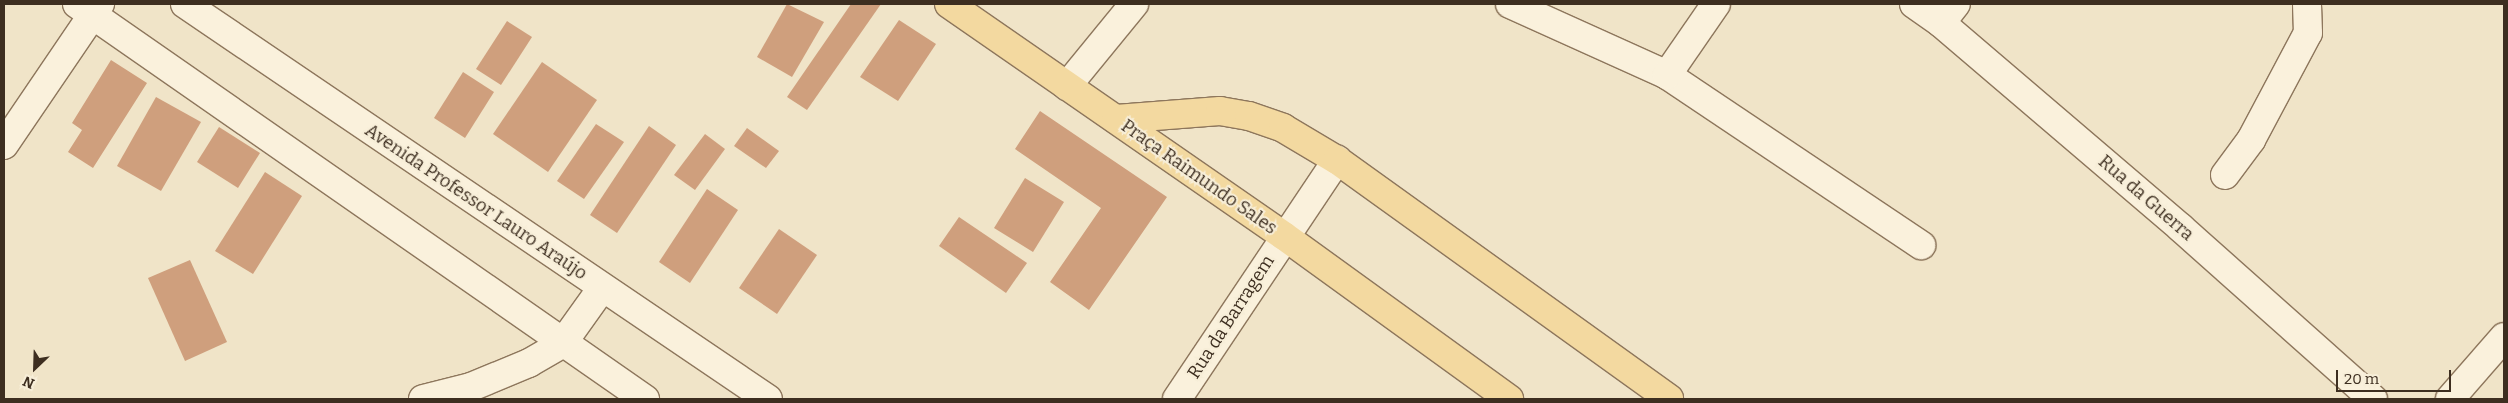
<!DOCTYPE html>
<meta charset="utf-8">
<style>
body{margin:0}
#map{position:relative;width:2508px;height:403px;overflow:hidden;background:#f0e4c8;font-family:Bitter,serif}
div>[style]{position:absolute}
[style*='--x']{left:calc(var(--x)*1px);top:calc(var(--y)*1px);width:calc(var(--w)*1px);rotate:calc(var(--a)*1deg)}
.building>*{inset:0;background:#cf9f7d}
.roads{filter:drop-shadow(1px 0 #8d765c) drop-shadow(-1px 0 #8d765c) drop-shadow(0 1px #8d765c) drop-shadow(0 -1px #8d765c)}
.minor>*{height:28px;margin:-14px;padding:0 14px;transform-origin:14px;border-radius:14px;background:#faf1dc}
.major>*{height:28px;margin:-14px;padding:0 14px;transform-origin:14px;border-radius:14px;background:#f3d9a0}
span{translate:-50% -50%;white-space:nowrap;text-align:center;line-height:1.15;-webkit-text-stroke:4px #f7eed8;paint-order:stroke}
.street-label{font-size:18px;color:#3d2e20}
.frame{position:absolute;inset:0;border:5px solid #3d2e20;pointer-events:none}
.north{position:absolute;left:10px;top:343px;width:50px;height:50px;-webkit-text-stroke:4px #f7eed8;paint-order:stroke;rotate:204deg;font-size:14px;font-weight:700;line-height:20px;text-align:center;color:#3d2e20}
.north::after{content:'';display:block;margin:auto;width:18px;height:22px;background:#3d2e20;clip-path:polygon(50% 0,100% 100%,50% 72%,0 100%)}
.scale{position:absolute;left:2336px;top:370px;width:115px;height:22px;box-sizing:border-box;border:2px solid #3d2e20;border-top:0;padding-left:6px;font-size:15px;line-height:18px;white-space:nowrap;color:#3d2e20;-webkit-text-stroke:4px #f7eed8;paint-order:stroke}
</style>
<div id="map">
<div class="building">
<i style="clip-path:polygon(787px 4px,824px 22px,792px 77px,757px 57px)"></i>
<i style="clip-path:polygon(851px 4px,881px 4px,807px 110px,787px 97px)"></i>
<i style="clip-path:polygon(899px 20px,936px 44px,898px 101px,860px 77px)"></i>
<i style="clip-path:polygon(507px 21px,532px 37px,501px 85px,476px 69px)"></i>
<i style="clip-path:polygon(111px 60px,147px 83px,93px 168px,68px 152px,82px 130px,72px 123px)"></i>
<i style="clip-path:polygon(542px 62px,597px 100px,548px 172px,493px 134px)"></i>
<i style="clip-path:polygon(463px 72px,494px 92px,465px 138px,434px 118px)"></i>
<i style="clip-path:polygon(156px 97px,201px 122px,161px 191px,117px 166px)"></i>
<i style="clip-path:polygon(1040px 111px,1167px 197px,1089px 310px,1050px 282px,1101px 208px,1015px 149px)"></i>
<i style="clip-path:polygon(596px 124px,624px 142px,584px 199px,557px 181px)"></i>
<i style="clip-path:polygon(649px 126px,676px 145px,617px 233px,590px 215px)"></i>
<i style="clip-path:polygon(219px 127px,260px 153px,238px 188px,197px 162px)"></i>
<i style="clip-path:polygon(747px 128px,779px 151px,766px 168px,734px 146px)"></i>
<i style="clip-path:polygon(705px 134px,725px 149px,695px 190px,674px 175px)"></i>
<i style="clip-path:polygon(265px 172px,302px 196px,253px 274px,215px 251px)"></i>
<i style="clip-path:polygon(1025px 178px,1064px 202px,1033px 252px,994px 228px)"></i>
<i style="clip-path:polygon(707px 189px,738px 210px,690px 283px,659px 262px)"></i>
<i style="clip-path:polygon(959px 217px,1027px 263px,1006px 293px,939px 246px)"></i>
<i style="clip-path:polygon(779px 229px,817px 255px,777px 314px,739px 288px)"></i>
<i style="clip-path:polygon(190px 260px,227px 342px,185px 361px,148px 278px)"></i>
</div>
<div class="roads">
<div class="minor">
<i style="--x:77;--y:4;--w:692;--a:34.82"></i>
<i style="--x:185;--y:4;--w:704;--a:34.12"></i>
<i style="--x:1510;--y:4;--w:172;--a:24.3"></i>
<i style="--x:1667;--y:75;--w:306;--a:33.8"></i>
<i style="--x:1914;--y:4;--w:33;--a:35"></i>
<i style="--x:1941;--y:23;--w:316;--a:40.5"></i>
<i style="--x:2181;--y:228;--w:257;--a:41.7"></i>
<i style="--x:1941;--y:23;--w:24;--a:-52"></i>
<i style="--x:1667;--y:75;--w:86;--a:-55.4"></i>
<i style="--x:1067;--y:86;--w:106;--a:-50.7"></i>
<i style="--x:4;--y:145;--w:171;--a:-55.8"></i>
<i style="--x:2225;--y:175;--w:44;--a:-53.4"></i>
<i style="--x:2251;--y:140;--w:121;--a:-62"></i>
<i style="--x:2308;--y:33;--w:29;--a:-92"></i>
<i style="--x:423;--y:399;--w:49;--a:-14"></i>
<i style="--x:471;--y:387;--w:63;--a:-22.5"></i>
<i style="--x:529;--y:363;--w:38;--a:-30"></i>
<i style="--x:562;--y:344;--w:69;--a:-54.5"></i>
<i style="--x:1177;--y:399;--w:288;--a:-56.2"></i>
<i style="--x:2450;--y:399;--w:82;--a:-48.9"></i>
</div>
<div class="major">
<i style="--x:949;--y:4;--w:407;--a:34.7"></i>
<i style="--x:1284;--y:236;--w:278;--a:35.9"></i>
<i style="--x:1116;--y:119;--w:104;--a:-4.4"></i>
<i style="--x:1220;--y:111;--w:29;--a:10"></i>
<i style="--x:1249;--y:116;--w:36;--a:19"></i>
<i style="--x:1283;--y:128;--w:63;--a:30.7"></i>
<i style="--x:1337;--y:160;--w:409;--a:35.7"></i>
</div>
</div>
<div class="street-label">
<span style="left:1199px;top:177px;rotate:35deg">Praça Raimundo Sales</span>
<span style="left:2146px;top:198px;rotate:41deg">Rua da Guerra</span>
<span style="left:476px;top:202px;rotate:34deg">Avenida Professor Lauro Araújo</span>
<span style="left:1231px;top:317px;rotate:-57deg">Rua da Barragem</span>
</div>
<div class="frame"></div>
<div class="north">N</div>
<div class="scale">20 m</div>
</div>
